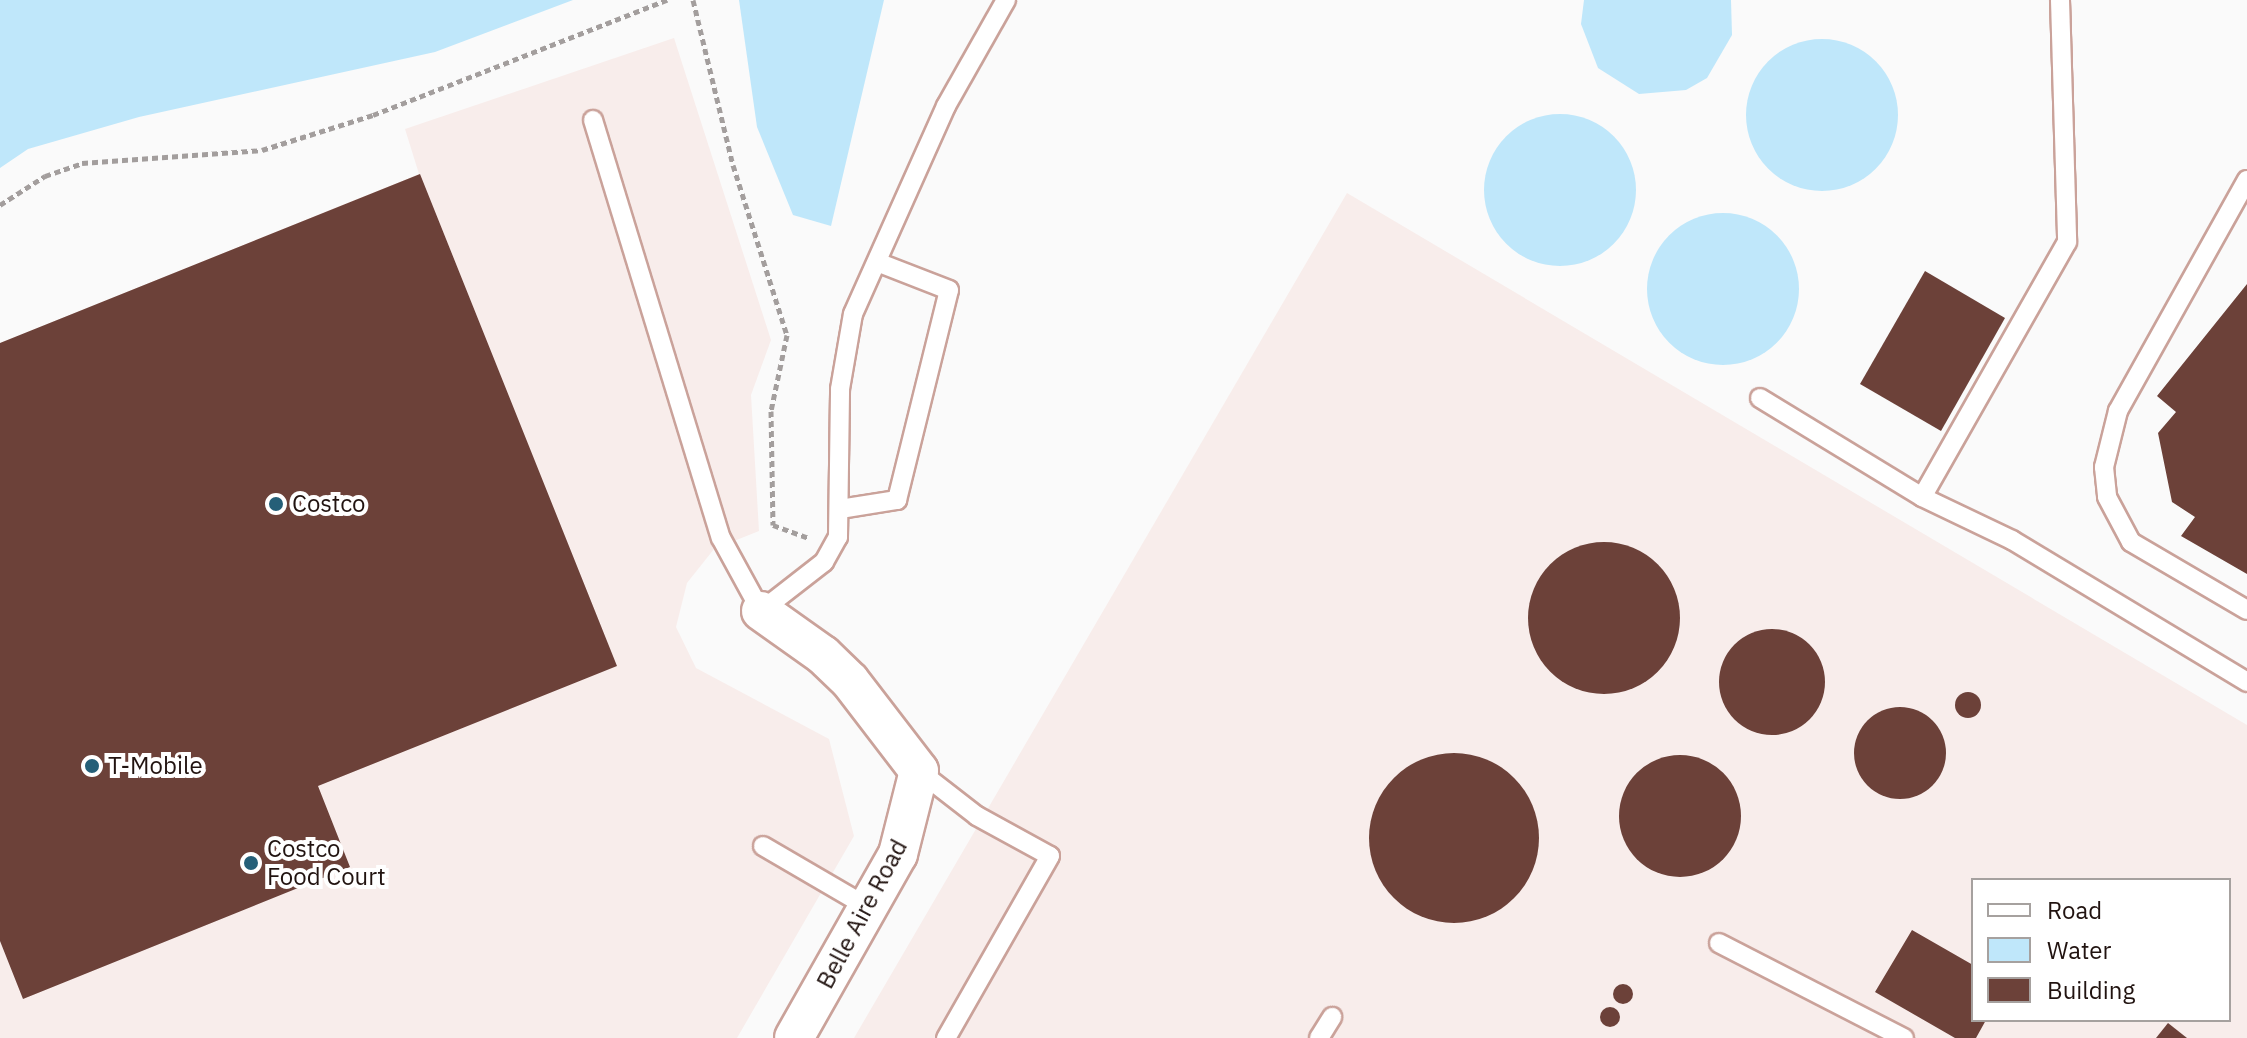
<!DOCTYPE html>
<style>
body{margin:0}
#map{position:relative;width:2247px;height:1038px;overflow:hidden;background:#fafafa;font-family:"IBM Plex Sans",sans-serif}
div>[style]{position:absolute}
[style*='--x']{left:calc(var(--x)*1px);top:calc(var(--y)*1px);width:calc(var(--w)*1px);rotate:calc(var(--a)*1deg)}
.built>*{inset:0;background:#f8edeb}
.water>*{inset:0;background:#bfe7fa}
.round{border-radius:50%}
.building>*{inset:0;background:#6c4139}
.path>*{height:5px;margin-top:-2.5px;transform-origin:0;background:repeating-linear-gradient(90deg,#a39e9d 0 6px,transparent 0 10px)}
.roads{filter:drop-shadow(2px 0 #caa29a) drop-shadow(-2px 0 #caa29a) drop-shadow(0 2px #caa29a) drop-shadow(0 -2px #caa29a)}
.service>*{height:18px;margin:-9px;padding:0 9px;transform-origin:9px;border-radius:9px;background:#fff}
.minor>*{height:38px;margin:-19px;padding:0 19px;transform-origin:19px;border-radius:19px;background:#fff}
.dots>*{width:22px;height:22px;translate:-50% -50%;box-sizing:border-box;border:4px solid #fff;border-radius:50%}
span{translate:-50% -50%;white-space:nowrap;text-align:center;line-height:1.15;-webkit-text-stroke:8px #fff;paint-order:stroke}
.poi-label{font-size:24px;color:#211310}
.left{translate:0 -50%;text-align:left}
.street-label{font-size:24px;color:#211310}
.legend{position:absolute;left:1971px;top:878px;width:260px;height:144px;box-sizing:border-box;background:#fff;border:2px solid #a6a19f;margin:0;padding:10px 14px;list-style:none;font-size:24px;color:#211310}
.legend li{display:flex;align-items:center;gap:16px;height:40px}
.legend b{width:40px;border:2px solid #a6a19f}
</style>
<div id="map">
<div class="built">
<i style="clip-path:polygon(674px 38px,771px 340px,751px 395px,759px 531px,714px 549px,687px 583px,676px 627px,696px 668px,829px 739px,854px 836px,737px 1038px,0 1038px,0 343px,419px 174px,405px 129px)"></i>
<i style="clip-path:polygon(evenodd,1347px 193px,2247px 725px,2247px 1038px,854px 1038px,1347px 193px,1973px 880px,2229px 880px,2229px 1020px,1973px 1020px,1973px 880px)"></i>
</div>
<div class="water">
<i style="clip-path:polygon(0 0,573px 0,435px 52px,139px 117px,28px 149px,0 168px)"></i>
<i style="clip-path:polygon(739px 0,884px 0,831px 226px,793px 215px,757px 127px)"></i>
<i style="clip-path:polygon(1584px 0,1731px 0,1732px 35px,1707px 78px,1686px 90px,1639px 94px,1598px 68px,1581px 24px)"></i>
<i class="round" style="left:1746px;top:39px;width:152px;height:152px"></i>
<i class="round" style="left:1484px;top:114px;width:152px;height:152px"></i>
<i class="round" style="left:1647px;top:213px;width:152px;height:152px"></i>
</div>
<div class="building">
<i style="clip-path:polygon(420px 174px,617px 666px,318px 786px,350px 867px,23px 999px,0 941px,0 343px)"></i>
<i style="clip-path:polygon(1925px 271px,2005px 318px,1941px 431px,1860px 384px)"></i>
<i style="clip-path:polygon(2247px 284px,2247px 574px,2181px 536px,2195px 517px,2172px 502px,2158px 433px,2176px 412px,2157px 396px)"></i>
<i class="round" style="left:1528px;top:542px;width:152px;height:152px"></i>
<i class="round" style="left:1719px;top:629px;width:106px;height:106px"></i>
<i class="round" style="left:1955px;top:692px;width:26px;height:26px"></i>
<i class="round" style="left:1854px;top:707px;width:92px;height:92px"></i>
<i class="round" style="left:1369px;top:753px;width:170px;height:170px"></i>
<i class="round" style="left:1619px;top:755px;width:122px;height:122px"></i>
<i style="clip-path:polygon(1912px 930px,1973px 965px,1973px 1020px,1986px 1020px,1976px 1038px,1955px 1038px,1875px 992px)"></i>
<i class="round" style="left:1613px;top:984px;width:20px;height:20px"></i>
<i class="round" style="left:1600px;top:1007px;width:20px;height:20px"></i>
<i style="clip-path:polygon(2168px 1023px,2187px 1038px,2156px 1038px)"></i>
</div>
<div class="path">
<i style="--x:693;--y:0;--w:170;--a:76.4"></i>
<i style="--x:733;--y:165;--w:178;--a:72.4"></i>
<i style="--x:787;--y:335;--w:78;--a:101.9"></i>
<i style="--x:771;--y:411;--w:114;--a:89"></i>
<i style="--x:773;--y:525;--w:37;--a:20"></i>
<i style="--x:0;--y:205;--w:54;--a:-32.8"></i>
<i style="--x:45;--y:176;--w:39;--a:-19"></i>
<i style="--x:82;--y:163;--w:180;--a:-4.1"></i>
<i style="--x:262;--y:150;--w:116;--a:-17.5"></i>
<i style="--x:373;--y:115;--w:316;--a:-21.4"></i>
</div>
<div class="roads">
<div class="service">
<i style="--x:2060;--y:0;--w:242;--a:88.3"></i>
<i style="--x:2067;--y:242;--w:293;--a:119.6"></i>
<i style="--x:1922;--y:497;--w:100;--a:25.5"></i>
<i style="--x:2012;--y:540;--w:275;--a:31.1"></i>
<i style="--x:593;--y:120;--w:437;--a:73"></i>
<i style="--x:721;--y:538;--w:83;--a:61.3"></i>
<i style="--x:761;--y:611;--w:80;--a:-37.9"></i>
<i style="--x:824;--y:562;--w:29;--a:-61"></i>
<i style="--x:838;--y:537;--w:148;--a:-89.2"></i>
<i style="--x:840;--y:389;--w:76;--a:-80.2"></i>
<i style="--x:853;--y:314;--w:228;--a:-65.9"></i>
<i style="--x:946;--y:106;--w:122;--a:-60.5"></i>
<i style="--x:2247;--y:180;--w:265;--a:119.2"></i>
<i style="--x:2118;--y:411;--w:58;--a:104"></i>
<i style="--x:2104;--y:467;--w:30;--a:84"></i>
<i style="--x:2107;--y:497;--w:51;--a:61.9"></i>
<i style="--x:2131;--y:542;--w:134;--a:30.4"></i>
<i style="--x:1760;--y:398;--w:190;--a:31.4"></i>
<i style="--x:840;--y:509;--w:58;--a:-9"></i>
<i style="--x:897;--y:500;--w:216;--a:-76.1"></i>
<i style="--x:949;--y:290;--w:77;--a:-158.7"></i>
<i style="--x:919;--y:771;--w:73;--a:37.8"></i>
<i style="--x:977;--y:816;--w:83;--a:28.7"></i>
<i style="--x:1050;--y:856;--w:210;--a:119.7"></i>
<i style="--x:763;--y:846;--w:123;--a:30.3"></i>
<i style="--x:1719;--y:943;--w:208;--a:27.2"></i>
<i style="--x:1319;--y:1038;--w:25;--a:-58"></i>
</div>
<div class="minor">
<i style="--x:761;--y:611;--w:76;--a:35.4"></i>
<i style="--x:823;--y:655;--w:37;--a:44"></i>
<i style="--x:850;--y:681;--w:113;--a:52.5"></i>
<i style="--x:919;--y:771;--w:86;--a:104.2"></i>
<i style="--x:898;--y:854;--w:211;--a:119.5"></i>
</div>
</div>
<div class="dots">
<i style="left:276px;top:504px;background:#255f78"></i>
<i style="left:92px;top:766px;background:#255f78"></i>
<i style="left:251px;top:863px;background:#255f78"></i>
</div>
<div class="poi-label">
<span class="left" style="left:292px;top:504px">Costco</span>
<span class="left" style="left:108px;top:766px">T-Mobile</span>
<span class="left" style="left:267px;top:863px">Costco<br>Food Court</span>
</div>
<div class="street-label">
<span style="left:862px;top:914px;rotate:-62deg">Belle Aire Road</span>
</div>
<ul class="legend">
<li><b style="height:10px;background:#fff"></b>Road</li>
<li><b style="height:22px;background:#bfe7fa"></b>Water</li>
<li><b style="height:22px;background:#6c4139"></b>Building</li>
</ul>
</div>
